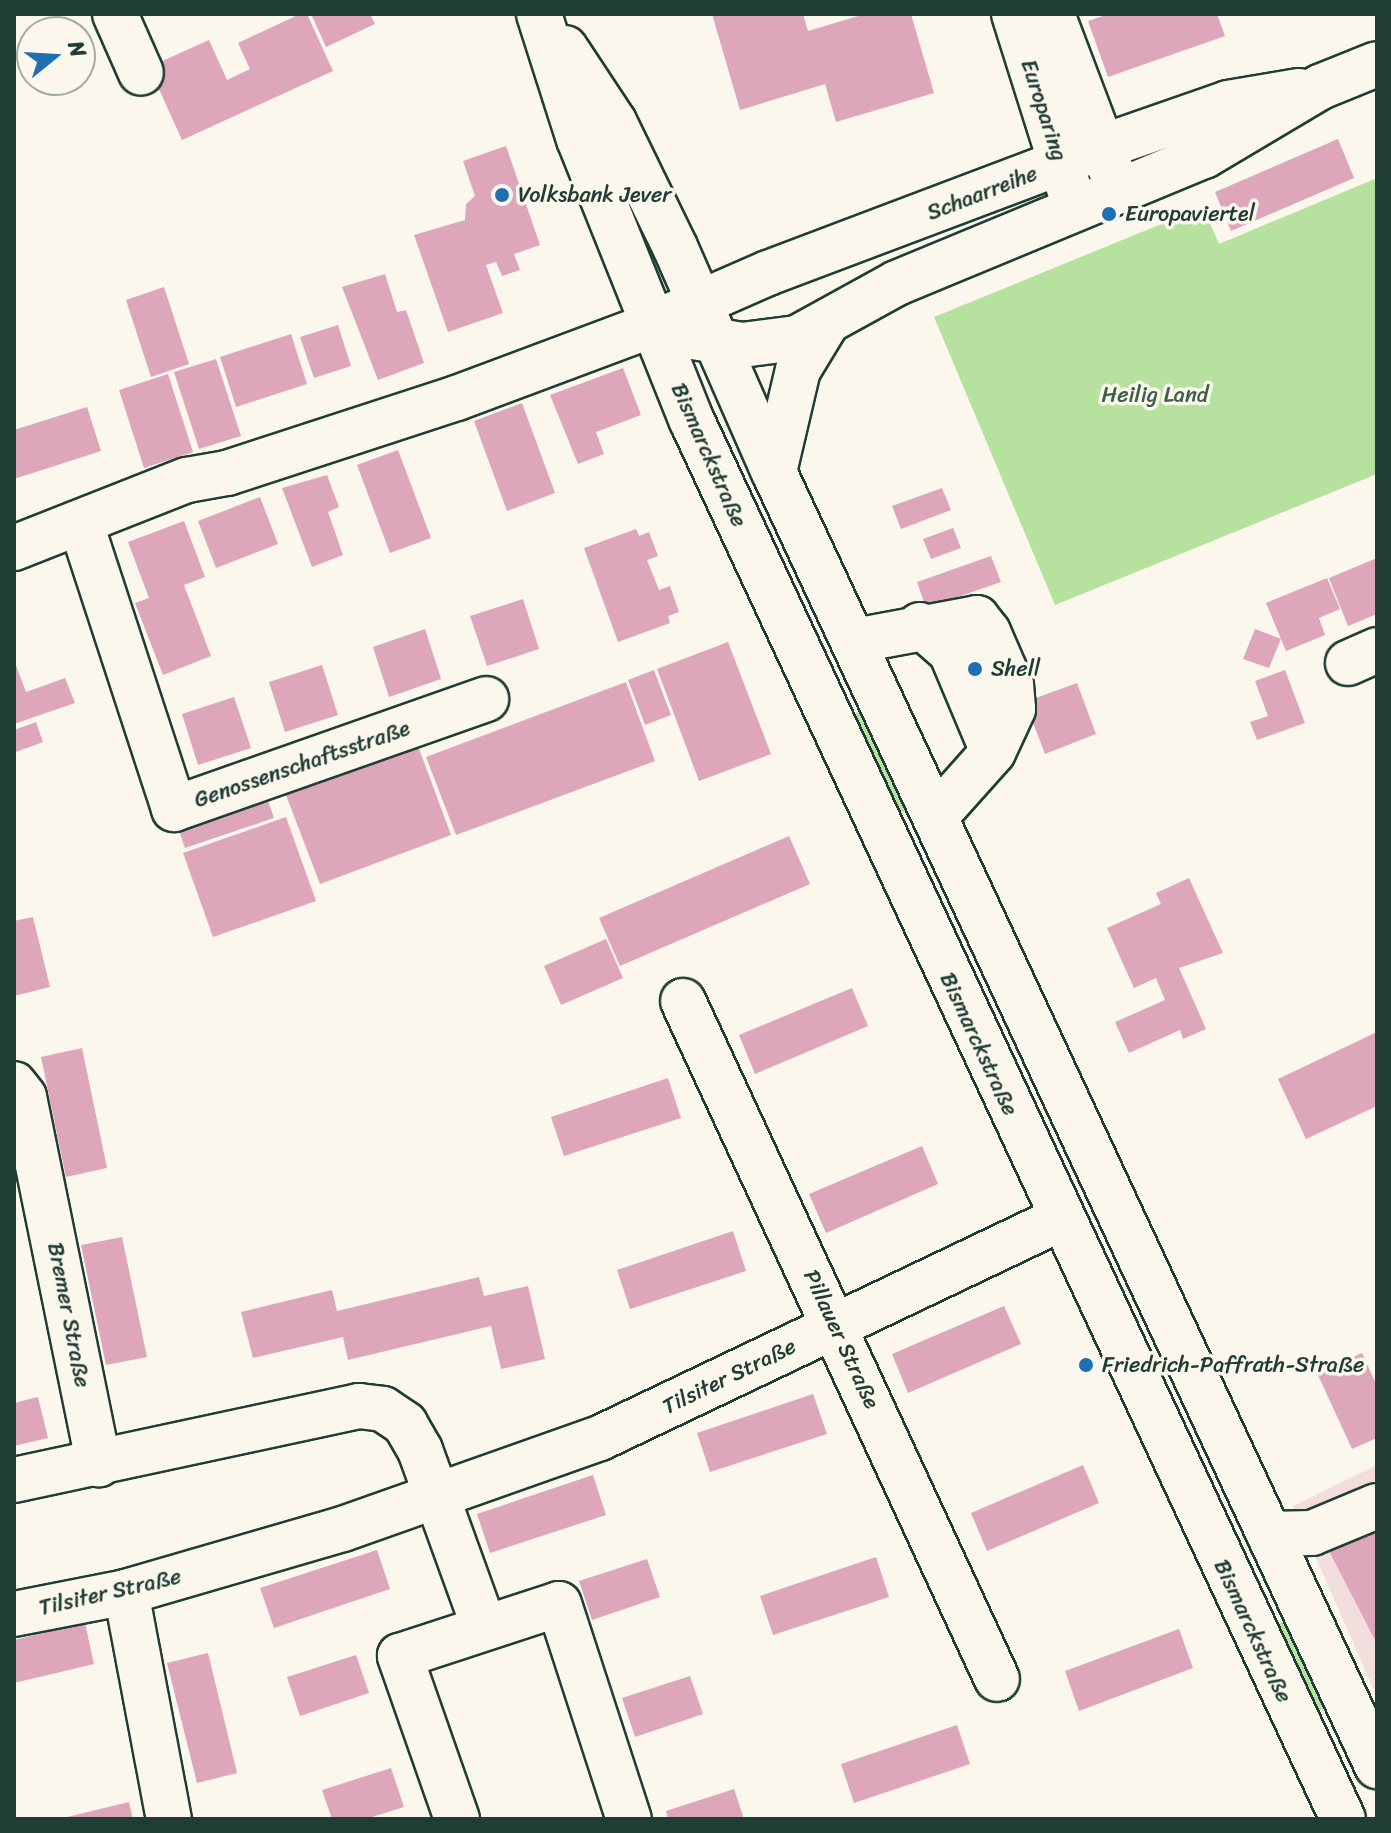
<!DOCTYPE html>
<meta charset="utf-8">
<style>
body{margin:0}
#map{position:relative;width:1391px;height:1833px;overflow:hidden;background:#fbf7ec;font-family:Sriracha,sans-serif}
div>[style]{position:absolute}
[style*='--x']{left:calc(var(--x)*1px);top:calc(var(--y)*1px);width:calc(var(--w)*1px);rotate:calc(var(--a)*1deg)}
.built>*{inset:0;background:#f2dfdd}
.green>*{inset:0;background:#b7e19e}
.building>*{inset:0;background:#dea6ba}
.roads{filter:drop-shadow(2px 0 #1f3d34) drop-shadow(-2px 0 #1f3d34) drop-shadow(0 2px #1f3d34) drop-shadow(0 -2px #1f3d34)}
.minor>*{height:44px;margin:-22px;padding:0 22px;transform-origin:22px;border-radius:22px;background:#fbf7ec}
.major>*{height:44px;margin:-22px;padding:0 22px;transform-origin:22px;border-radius:22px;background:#fbf7ec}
.dots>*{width:22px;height:22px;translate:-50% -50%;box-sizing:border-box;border:4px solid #fbf7ec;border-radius:50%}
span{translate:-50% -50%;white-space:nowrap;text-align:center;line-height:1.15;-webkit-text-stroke:7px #fbf7ec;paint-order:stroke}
.street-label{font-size:22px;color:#1f3d34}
.poi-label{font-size:22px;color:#1f3d34}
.left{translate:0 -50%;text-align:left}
.park-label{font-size:22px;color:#3d5e49}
.frame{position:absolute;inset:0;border:16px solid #1f3d34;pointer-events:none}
.north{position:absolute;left:16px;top:16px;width:80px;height:80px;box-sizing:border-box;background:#fbf7ec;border:2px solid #a3ada2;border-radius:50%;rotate:72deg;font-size:22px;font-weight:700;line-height:32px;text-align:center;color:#1f3d34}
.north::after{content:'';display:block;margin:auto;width:28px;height:36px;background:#1f6fb2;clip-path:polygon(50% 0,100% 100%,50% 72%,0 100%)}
</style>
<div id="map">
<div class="built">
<i style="clip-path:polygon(1377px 1465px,1377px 1697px,1293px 1506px)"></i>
</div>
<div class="green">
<i style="clip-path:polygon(1377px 178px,1377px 474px,1055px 605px,934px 317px,1203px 207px,1219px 244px)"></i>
<i style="clip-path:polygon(858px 712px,891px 768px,913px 808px,895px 816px,850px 716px)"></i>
<i style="clip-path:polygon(1290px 1618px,1331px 1707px,1317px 1711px,1273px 1626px)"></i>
</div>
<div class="building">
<i style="clip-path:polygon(300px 14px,307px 14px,333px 71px,182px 140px,149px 67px,209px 40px,227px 80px,250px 69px,238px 43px)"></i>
<i style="clip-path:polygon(316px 14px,370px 14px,375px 24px,326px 47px,312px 16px)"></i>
<i style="clip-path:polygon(712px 14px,803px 14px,808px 31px,865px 14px,911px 14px,934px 93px,836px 122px,825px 84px,740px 110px)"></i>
<i style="clip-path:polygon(1109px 14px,1217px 14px,1225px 36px,1108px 77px,1088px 21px)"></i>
<i style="clip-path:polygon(1338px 139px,1354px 178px,1231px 231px,1215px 192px)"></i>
<i style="clip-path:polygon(506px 146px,540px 245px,514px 254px,520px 270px,502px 276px,496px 262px,486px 265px,503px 313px,448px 332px,414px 235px,465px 220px,466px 204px,475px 196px,463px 161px)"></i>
<i style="clip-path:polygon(385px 274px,397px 312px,406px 310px,424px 363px,378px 380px,342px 287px)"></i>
<i style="clip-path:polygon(164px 287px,189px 364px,151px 377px,126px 300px)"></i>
<i style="clip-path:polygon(338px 325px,351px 366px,314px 378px,300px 337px)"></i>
<i style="clip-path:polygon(291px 334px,307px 384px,236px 407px,220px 357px)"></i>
<i style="clip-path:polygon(216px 359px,241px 436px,199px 449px,174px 372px)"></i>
<i style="clip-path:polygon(623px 368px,641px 415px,596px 432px,604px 454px,578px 464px,550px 395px)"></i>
<i style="clip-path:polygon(168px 374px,193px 452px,144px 468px,119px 390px)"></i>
<i style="clip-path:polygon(522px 403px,555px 493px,507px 511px,474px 421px)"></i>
<i style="clip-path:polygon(87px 407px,101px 451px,14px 479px,14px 430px)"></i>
<i style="clip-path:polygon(398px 450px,431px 538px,390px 553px,357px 465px)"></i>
<i style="clip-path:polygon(327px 475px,339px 507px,328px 512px,343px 555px,312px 567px,282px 488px)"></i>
<i style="clip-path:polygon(942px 488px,951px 510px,901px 529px,892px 506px)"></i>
<i style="clip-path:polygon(260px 497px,278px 544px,216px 568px,198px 521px)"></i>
<i style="clip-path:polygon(184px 521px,205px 577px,184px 585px,211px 656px,163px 675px,135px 603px,149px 598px,128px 542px)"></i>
<i style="clip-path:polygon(953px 528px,961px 548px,931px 559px,923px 539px)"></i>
<i style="clip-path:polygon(636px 529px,639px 536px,649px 532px,658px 556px,647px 560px,659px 590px,670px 586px,679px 612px,668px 616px,670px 623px,618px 642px,584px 548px)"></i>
<i style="clip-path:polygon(991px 556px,1001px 582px,926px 608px,917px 582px)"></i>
<i style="clip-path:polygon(1377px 558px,1377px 614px,1348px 626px,1329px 578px)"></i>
<i style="clip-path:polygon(1327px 578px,1340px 609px,1319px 618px,1325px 635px,1286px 651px,1266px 603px)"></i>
<i style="clip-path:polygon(523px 599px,539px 649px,487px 666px,470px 616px)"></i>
<i style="clip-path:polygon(425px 629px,441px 679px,389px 697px,373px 647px)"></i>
<i style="clip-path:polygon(1255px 629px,1281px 639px,1269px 668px,1243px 659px)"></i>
<i style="clip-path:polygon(728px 642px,771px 754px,699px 781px,657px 669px)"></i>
<i style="clip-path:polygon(14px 660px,26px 692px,65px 678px,75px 703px,14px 724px)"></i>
<i style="clip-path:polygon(322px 665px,338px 715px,285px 732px,269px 682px)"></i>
<i style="clip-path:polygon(654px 670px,671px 715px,645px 725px,628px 680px)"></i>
<i style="clip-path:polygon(1285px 670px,1305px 723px,1257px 740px,1250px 722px,1268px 716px,1255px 681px)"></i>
<i style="clip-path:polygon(626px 682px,655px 761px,456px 835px,426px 757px)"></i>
<i style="clip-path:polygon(1077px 683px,1096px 734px,1045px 754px,1025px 702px)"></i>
<i style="clip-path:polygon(234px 697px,251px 748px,198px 765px,182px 714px)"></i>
<i style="clip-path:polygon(36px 722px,43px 742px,16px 752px,14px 730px)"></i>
<i style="clip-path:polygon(418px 746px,451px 835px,320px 884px,286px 795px)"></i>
<i style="clip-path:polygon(266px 795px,274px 818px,185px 848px,177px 825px)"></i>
<i style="clip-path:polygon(286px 817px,316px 901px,213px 937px,183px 853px)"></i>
<i style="clip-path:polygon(789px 836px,810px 884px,620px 966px,599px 918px)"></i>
<i style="clip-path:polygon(1189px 878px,1223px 953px,1179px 968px,1206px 1029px,1183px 1039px,1180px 1030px,1129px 1053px,1115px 1022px,1165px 1000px,1156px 978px,1134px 988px,1107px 928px,1161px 904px,1156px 893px)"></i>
<i style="clip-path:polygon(33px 917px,50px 987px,14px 996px,14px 921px)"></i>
<i style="clip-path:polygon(606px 939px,623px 978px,561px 1005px,544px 966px)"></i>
<i style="clip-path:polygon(852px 988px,868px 1026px,755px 1074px,739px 1035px)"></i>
<i style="clip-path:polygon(1377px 1032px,1377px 1106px,1306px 1139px,1278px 1079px)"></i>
<i style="clip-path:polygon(82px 1048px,107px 1168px,66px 1177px,41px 1057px)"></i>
<i style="clip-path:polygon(668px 1078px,681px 1118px,564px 1156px,551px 1117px)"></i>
<i style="clip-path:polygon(922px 1146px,938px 1184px,826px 1233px,809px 1194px)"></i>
<i style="clip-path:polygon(733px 1231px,746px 1271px,630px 1309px,617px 1270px)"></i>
<i style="clip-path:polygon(122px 1237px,147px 1357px,106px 1365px,81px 1245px)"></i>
<i style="clip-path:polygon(479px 1277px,484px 1296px,528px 1286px,545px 1359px,501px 1369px,491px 1326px,348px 1360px,343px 1337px,253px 1358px,241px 1312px,332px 1290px,337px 1311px)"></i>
<i style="clip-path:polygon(1004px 1306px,1021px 1344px,908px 1393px,892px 1354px)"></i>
<i style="clip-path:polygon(1362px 1353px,1377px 1386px,1377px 1438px,1352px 1449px,1317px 1373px)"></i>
<i style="clip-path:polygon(813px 1394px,827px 1434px,710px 1472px,697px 1433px)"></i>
<i style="clip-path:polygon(38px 1397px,48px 1438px,14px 1446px,14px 1403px)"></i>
<i style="clip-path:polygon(1083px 1465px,1099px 1503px,987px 1551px,971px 1513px)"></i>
<i style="clip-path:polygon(593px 1475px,606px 1515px,490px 1553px,477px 1514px)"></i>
<i style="clip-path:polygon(1367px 1533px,1377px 1533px,1377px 1644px,1329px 1551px)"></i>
<i style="clip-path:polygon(377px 1550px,390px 1589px,274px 1628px,260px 1588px)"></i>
<i style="clip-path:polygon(876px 1557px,889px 1597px,773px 1635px,760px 1596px)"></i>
<i style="clip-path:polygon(647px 1559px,660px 1597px,592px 1620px,579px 1581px)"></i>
<i style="clip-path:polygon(85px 1623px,94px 1664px,14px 1683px,14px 1640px)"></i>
<i style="clip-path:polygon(1179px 1629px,1193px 1668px,1079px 1711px,1065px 1671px)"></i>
<i style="clip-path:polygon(208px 1653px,237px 1773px,197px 1783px,167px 1663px)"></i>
<i style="clip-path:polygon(356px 1655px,369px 1693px,300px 1716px,287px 1677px)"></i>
<i style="clip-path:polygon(690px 1676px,703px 1714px,635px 1737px,622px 1698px)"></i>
<i style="clip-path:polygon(957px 1725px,970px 1764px,854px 1803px,841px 1764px)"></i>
<i style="clip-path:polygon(391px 1768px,404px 1807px,366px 1819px,332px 1819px,322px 1790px)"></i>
<i style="clip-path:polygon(734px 1789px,744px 1819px,668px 1819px,666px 1811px)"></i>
<i style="clip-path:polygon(129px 1802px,133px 1819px,63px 1819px,63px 1818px)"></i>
</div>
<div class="roads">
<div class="minor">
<i style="--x:115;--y:14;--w:64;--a:66.2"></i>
<i style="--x:1014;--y:14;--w:202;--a:72.5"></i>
<i style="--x:1052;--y:14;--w:181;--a:69.3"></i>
<i style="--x:81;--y:524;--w:300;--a:71.9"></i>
<i style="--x:174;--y:809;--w:331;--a:-19.4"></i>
<i style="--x:14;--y:548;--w:186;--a:-21.5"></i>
<i style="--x:187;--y:480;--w:41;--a:-9.9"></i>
<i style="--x:227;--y:473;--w:242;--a:-18.1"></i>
<i style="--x:457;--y:398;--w:208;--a:-20.5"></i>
<i style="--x:920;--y:625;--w:41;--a:41.1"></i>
<i style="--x:951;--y:652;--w:108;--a:67.2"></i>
<i style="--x:854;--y:641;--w:125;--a:-10.6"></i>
<i style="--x:977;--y:618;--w:18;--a:52"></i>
<i style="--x:988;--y:632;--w:58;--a:66.5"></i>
<i style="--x:1011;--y:685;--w:24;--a:85"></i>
<i style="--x:1013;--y:709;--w:47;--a:114.9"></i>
<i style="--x:993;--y:752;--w:86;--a:131.7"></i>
<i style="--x:1348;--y:663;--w:32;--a:-24"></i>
<i style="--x:683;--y:1001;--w:747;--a:65.15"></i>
<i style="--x:14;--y:1084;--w:16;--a:52"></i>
<i style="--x:24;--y:1097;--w:375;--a:78.5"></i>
<i style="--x:14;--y:1480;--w:353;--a:-12.1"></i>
<i style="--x:359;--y:1406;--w:24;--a:7"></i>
<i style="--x:383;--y:1409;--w:27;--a:34"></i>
<i style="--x:405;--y:1424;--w:30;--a:60"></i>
<i style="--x:420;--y:1450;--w:188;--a:70.1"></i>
<i style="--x:1269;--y:1534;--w:43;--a:-1.3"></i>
<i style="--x:1312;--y:1533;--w:70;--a:-22.6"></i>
<i style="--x:126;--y:1592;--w:231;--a:79.3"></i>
<i style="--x:14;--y:1614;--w:114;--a:-11.1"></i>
<i style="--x:126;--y:1592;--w:226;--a:-16.2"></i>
<i style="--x:343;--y:1529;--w:273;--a:-19.5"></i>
<i style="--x:600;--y:1438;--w:509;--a:-25.46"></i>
<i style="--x:457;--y:1819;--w:173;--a:-109.3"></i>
<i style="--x:400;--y:1656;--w:167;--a:-18.1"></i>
<i style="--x:559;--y:1604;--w:226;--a:72"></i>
</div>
<div class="major">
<i style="--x:539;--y:14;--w:131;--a:72.3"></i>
<i style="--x:579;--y:139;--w:304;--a:68.2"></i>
<i style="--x:692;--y:421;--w:1542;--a:65.03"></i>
<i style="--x:565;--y:48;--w:89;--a:56.5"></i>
<i style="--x:614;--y:122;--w:139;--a:64"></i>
<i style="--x:675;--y:247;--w:246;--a:66.3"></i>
<i style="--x:774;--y:472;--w:1428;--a:65.01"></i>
<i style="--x:672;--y:315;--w:105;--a:-23.6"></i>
<i style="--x:768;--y:273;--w:357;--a:-20.7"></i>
<i style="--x:1102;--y:147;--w:133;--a:-19.2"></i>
<i style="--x:1228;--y:103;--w:72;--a:-9.6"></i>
<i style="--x:693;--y:337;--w:50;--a:9.3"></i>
<i style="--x:742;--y:345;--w:55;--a:-7.3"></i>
<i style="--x:797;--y:338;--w:114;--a:-28.8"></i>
<i style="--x:897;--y:283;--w:332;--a:-22.5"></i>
<i style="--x:1204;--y:156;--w:135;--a:-30.7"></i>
<i style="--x:1320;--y:87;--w:61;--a:-22"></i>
<i style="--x:774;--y:472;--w:105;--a:-76.8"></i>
<i style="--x:798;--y:370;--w:54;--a:-58.7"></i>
</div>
</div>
<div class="dots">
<i style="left:502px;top:195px;background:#1f6fb2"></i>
<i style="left:1109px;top:214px;background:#1f6fb2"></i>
<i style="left:975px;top:669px;background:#1f6fb2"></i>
<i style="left:1086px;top:1365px;background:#1f6fb2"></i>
</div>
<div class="street-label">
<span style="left:1044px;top:110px;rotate:72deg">Europaring</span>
<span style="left:982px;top:193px;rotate:-21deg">Schaarreihe</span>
<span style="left:709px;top:455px;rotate:66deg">Bismarckstraße</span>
<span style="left:302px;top:764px;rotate:-19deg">Genossenschaftsstraße</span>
<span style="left:979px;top:1044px;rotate:65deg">Bismarckstraße</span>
<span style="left:69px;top:1315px;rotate:79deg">Bremer Straße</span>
<span style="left:842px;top:1339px;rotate:65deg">Pillauer Straße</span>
<span style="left:729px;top:1376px;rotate:-26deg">Tilsiter Straße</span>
<span style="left:110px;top:1592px;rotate:-13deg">Tilsiter Straße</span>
<span style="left:1253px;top:1631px;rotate:65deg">Bismarckstraße</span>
</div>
<div class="poi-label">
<span class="left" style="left:518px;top:195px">Volksbank Jever</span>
<span class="left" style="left:1125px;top:214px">Europaviertel</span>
<span class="left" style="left:991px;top:669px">Shell</span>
<span class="left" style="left:1102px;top:1365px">Friedrich-Paffrath-Straße</span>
</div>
<div class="park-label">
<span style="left:1155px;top:395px">Heilig Land</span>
</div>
<div class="frame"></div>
<div class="north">N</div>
</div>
